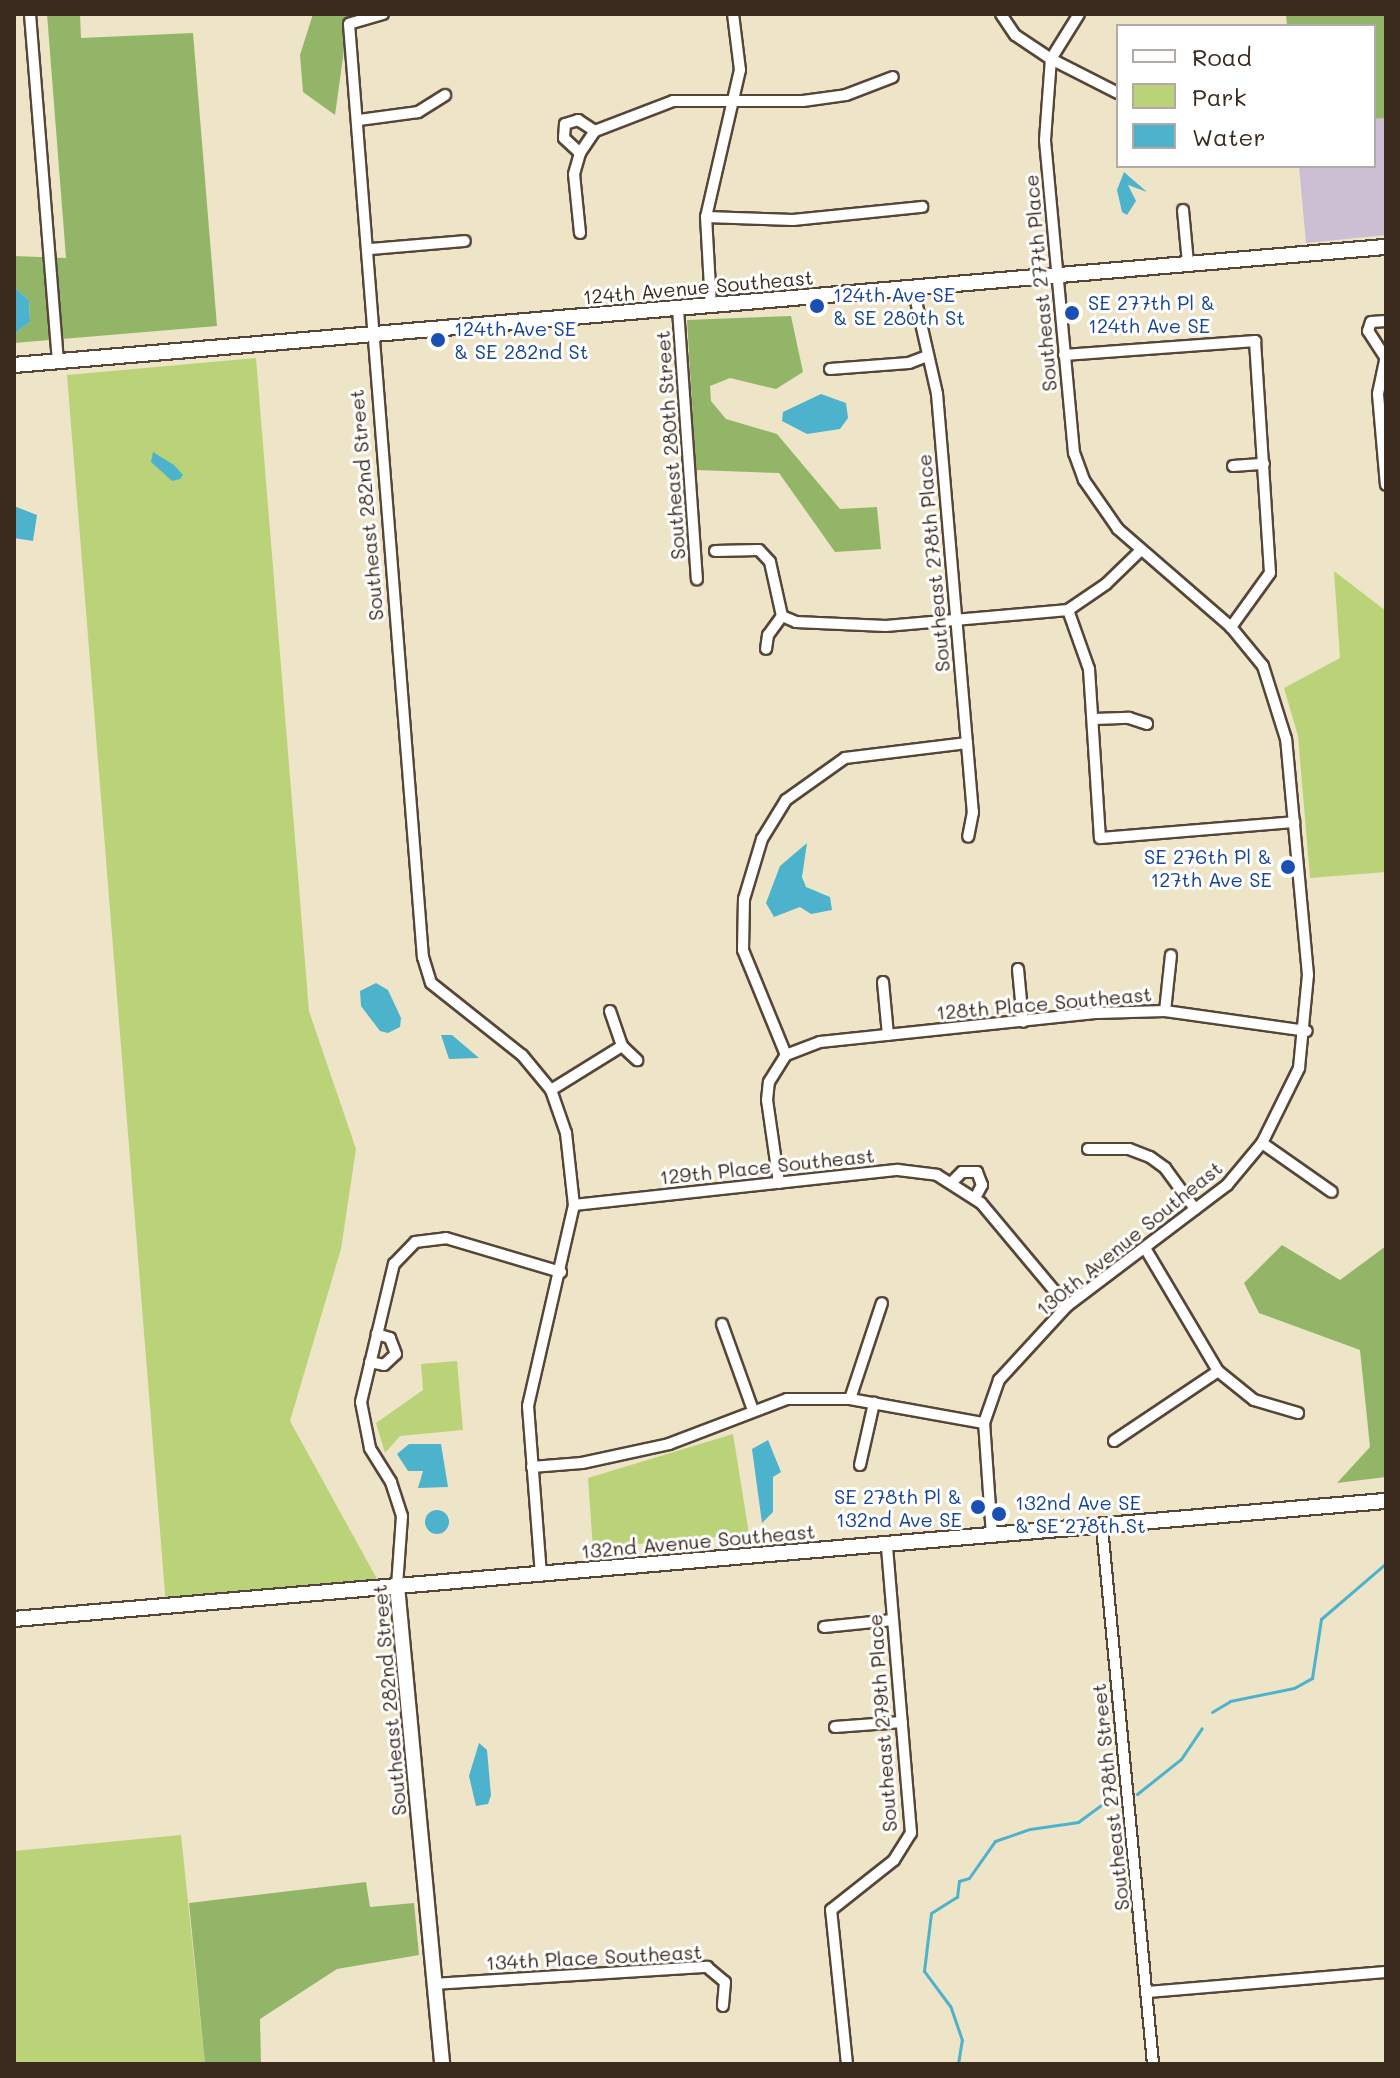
<!DOCTYPE html>
<style>
body{margin:0}
#map{position:relative;width:1400px;height:2078px;overflow:hidden;background:#eee5c8;font-family:Mali,sans-serif}
div>[style]{position:absolute}
[style*='--x']{left:calc(var(--x)*1px);top:calc(var(--y)*1px);width:calc(var(--w)*1px);rotate:calc(var(--a)*1deg)}
.industrial>*{inset:0;background:#ccbed3}
.green>*{inset:0;background:#bad378}
.forest>*{inset:0;background:#93b568}
.water>*{inset:0;background:#4db2cc}
.round{border-radius:50%}
.stream>*{height:3px;margin:-1.5px;padding:0 1.5px;transform-origin:1.5px;border-radius:1.5px;background:#4db2cc}
.roads{filter:drop-shadow(2px 0 #564638) drop-shadow(-2px 0 #564638) drop-shadow(0 2px #564638) drop-shadow(0 -2px #564638)}
.street>*{height:10px;margin:-5px;padding:0 5px;transform-origin:5px;border-radius:5px;background:#fff}
.secondary>*{height:14px;margin:-7px;padding:0 7px;transform-origin:7px;border-radius:7px;background:#fff}
.dots>*{width:22px;height:22px;translate:-50% -50%;box-sizing:border-box;border:4px solid #fff;border-radius:50%}
span{translate:-50% -50%;white-space:nowrap;text-align:center;line-height:1.15;-webkit-text-stroke:6px #fff;paint-order:stroke}
.street-label{font-size:20px;color:#3b2a1e}
.transit-label{font-size:20px;color:#164399}
.left{translate:0 -50%;text-align:left}
.right{translate:-100% -50%;text-align:right}
.frame{position:absolute;inset:0;border:16px solid #3b2a1e;pointer-events:none}
.legend{position:absolute;left:1116px;top:24px;width:260px;height:144px;box-sizing:border-box;background:#fff;border:2px solid #b1aaa5;margin:0;padding:10px 14px;list-style:none;font-size:24px;color:#3b2a1e}
.legend li{display:flex;align-items:center;gap:16px;height:40px}
.legend b{width:40px;border:2px solid #b1aaa5}
</style>
<div id="map">
<div class="industrial">
<i style="clip-path:polygon(1386px 118px,1386px 235px,1306px 243px,1299px 166px,1374px 166px,1374px 119px)"></i>
</div>
<div class="green">
<i style="clip-path:polygon(256px 358px,309px 1011px,356px 1149px,341px 1249px,290px 1421px,382px 1588px,166px 1606px,67px 375px)"></i>
<i style="clip-path:polygon(1334px 571px,1386px 611px,1386px 872px,1310px 878px,1298px 736px,1284px 688px,1340px 658px)"></i>
<i style="clip-path:polygon(457px 1361px,463px 1430px,400px 1436px,385px 1453px,376px 1423px,423px 1390px,421px 1364px)"></i>
<i style="clip-path:polygon(733px 1434px,749px 1534px,593px 1548px,588px 1478px)"></i>
<i style="clip-path:polygon(181px 1835px,205px 2064px,14px 2064px,14px 1851px)"></i>
</div>
<div class="forest">
<i style="clip-path:polygon(47px 14px,80px 14px,81px 38px,193px 33px,217px 326px,14px 343px,14px 334px,30px 322px,29px 300px,14px 287px,14px 256px,66px 258px)"></i>
<i style="clip-path:polygon(313px 14px,349px 14px,335px 115px,303px 92px,300px 55px)"></i>
<i style="clip-path:polygon(1286px 14px,1386px 14px,1386px 118px,1374px 119px,1374px 26px,1287px 26px)"></i>
<i style="clip-path:polygon(791px 316px,803px 372px,776px 389px,730px 378px,710px 386px,711px 401px,726px 419px,777px 434px,840px 509px,877px 507px,881px 549px,835px 552px,779px 473px,696px 470px,687px 320px)"></i>
<i style="clip-path:polygon(1282px 1245px,1340px 1280px,1386px 1246px,1386px 1477px,1337px 1483px,1370px 1447px,1360px 1350px,1259px 1313px,1244px 1283px)"></i>
<i style="clip-path:polygon(366px 1882px,370px 1907px,414px 1903px,419px 1955px,337px 1969px,260px 2019px,261px 2064px,205px 2064px,189px 1903px)"></i>
</div>
<div class="water">
<i style="clip-path:polygon(1124px 172px,1147px 192px,1128px 185px,1136px 201px,1127px 215px,1122px 212px,1117px 190px)"></i>
<i style="clip-path:polygon(14px 287px,29px 300px,30px 322px,14px 334px)"></i>
<i style="clip-path:polygon(821px 394px,846px 403px,848px 418px,840px 429px,807px 434px,782px 421px,783px 412px)"></i>
<i style="clip-path:polygon(153px 452px,174px 465px,183px 475px,180px 479px,172px 481px,151px 462px)"></i>
<i style="clip-path:polygon(14px 506px,37px 515px,33px 541px,14px 538px)"></i>
<i style="clip-path:polygon(807px 843px,802px 877px,806px 887px,830px 897px,832px 910px,811px 914px,800px 907px,774px 917px,766px 903px,780px 866px)"></i>
<i style="clip-path:polygon(376px 983px,388px 990px,401px 1018px,400px 1027px,388px 1033px,380px 1031px,361px 1006px,360px 991px)"></i>
<i style="clip-path:polygon(441px 1035px,452px 1035px,479px 1058px,449px 1059px)"></i>
<i style="clip-path:polygon(768px 1440px,781px 1472px,773px 1477px,773px 1512px,762px 1523px,752px 1449px)"></i>
<i style="clip-path:polygon(409px 1444px,441px 1444px,448px 1487px,418px 1488px,423px 1471px,408px 1471px,397px 1454px)"></i>
<i class="round" style="left:425px;top:1510px;width:24px;height:24px"></i>
<i style="clip-path:polygon(479px 1743px,487px 1750px,491px 1795px,488px 1804px,476px 1806px,469px 1776px)"></i>
</div>
<div class="stream">
<i style="--x:1212;--y:1712;--w:21;--a:-31"></i>
<i style="--x:1230;--y:1701;--w:65;--a:-11.5"></i>
<i style="--x:1294;--y:1688;--w:21;--a:-29"></i>
<i style="--x:1312;--y:1678;--w:60;--a:-81.3"></i>
<i style="--x:1321;--y:1619;--w:83;--a:-40.6"></i>
<i style="--x:1137;--y:1794;--w:56;--a:-38.5"></i>
<i style="--x:1181;--y:1759;--w:37;--a:-56"></i>
<i style="--x:958;--y:2064;--w:24;--a:-81"></i>
<i style="--x:962;--y:2040;--w:36;--a:-109"></i>
<i style="--x:950;--y:2006;--w:44;--a:-126.6"></i>
<i style="--x:924;--y:1971;--w:58;--a:-83.1"></i>
<i style="--x:931;--y:1913;--w:31;--a:-32"></i>
<i style="--x:957;--y:1897;--w:16;--a:-83"></i>
<i style="--x:959;--y:1881;--w:10;--a:-17"></i>
<i style="--x:969;--y:1878;--w:45;--a:-54.9"></i>
<i style="--x:995;--y:1841;--w:37;--a:-19"></i>
<i style="--x:1030;--y:1829;--w:49;--a:-8.3"></i>
<i style="--x:1078;--y:1822;--w:42;--a:-36.3"></i>
</div>
<div class="roads">
<div class="street">
<i style="--x:30;--y:14;--w:348;--a:85.4"></i>
<i style="--x:383;--y:14;--w:35;--a:164"></i>
<i style="--x:349;--y:24;--w:936;--a:85.47"></i>
<i style="--x:423;--y:957;--w:27;--a:73"></i>
<i style="--x:431;--y:983;--w:116;--a:38.4"></i>
<i style="--x:522;--y:1055;--w:45;--a:50.4"></i>
<i style="--x:551;--y:1090;--w:46;--a:70.8"></i>
<i style="--x:566;--y:1133;--w:72;--a:83.7"></i>
<i style="--x:574;--y:1205;--w:206;--a:102.9"></i>
<i style="--x:528;--y:1406;--w:169;--a:85.6"></i>
<i style="--x:1079;--y:14;--w:53;--a:121.9"></i>
<i style="--x:1051;--y:59;--w:75;--a:26.9"></i>
<i style="--x:359;--y:120;--w:60;--a:-7.7"></i>
<i style="--x:418;--y:112;--w:32;--a:-32"></i>
<i style="--x:580;--y:153;--w:22;--a:-137"></i>
<i style="--x:564;--y:138;--w:14;--a:-86"></i>
<i style="--x:565;--y:124;--w:14;--a:-17"></i>
<i style="--x:578;--y:120;--w:20;--a:33"></i>
<i style="--x:1183;--y:210;--w:53;--a:84.6"></i>
<i style="--x:706;--y:217;--w:87;--a:2"></i>
<i style="--x:793;--y:220;--w:130;--a:-5.8"></i>
<i style="--x:580;--y:233;--w:59;--a:-95.8"></i>
<i style="--x:574;--y:174;--w:22;--a:-74"></i>
<i style="--x:580;--y:153;--w:27;--a:-56"></i>
<i style="--x:595;--y:131;--w:84;--a:-21"></i>
<i style="--x:673;--y:101;--w:130;--a:0"></i>
<i style="--x:803;--y:101;--w:43;--a:-7.9"></i>
<i style="--x:846;--y:95;--w:50;--a:-21"></i>
<i style="--x:370;--y:249;--w:95;--a:-4.8"></i>
<i style="--x:913;--y:288;--w:109;--a:77.2"></i>
<i style="--x:937;--y:394;--w:420;--a:85.1"></i>
<i style="--x:973;--y:812;--w:25;--a:101"></i>
<i style="--x:711;--y:306;--w:89;--a:-93.2"></i>
<i style="--x:706;--y:217;--w:151;--a:-77"></i>
<i style="--x:740;--y:70;--w:56;--a:-97.1"></i>
<i style="--x:678;--y:309;--w:271;--a:86"></i>
<i style="--x:1064;--y:355;--w:192;--a:-4.2"></i>
<i style="--x:1255;--y:341;--w:232;--a:86.3"></i>
<i style="--x:1270;--y:573;--w:67;--a:125.8"></i>
<i style="--x:1386;--y:356;--w:39;--a:102"></i>
<i style="--x:1378;--y:394;--w:91;--a:85"></i>
<i style="--x:1385;--y:357;--w:31;--a:-123"></i>
<i style="--x:1368;--y:331;--w:9;--a:-72"></i>
<i style="--x:1371;--y:322;--w:15;--a:-4"></i>
<i style="--x:830;--y:369;--w:79;--a:-4.3"></i>
<i style="--x:909;--y:363;--w:19;--a:-21"></i>
<i style="--x:1233;--y:466;--w:31;--a:-4"></i>
<i style="--x:715;--y:551;--w:44;--a:-1.3"></i>
<i style="--x:759;--y:550;--w:16;--a:47"></i>
<i style="--x:770;--y:562;--w:55;--a:77.5"></i>
<i style="--x:782;--y:616;--w:24;--a:126"></i>
<i style="--x:768;--y:635;--w:14;--a:98"></i>
<i style="--x:1068;--y:610;--w:63;--a:70.4"></i>
<i style="--x:1089;--y:669;--w:169;--a:86.3"></i>
<i style="--x:1100;--y:838;--w:195;--a:-4.7"></i>
<i style="--x:782;--y:616;--w:15;--a:23"></i>
<i style="--x:796;--y:622;--w:90;--a:2.5"></i>
<i style="--x:886;--y:626;--w:183;--a:-5"></i>
<i style="--x:1068;--y:610;--w:46;--a:-34.4"></i>
<i style="--x:1106;--y:584;--w:46;--a:-44.1"></i>
<i style="--x:1094;--y:719;--w:35;--a:-2"></i>
<i style="--x:1129;--y:718;--w:19;--a:18"></i>
<i style="--x:1018;--y:969;--w:53;--a:84.6"></i>
<i style="--x:883;--y:982;--w:53;--a:84.6"></i>
<i style="--x:610;--y:1011;--w:37;--a:71"></i>
<i style="--x:622;--y:1046;--w:21;--a:43"></i>
<i style="--x:1165;--y:1011;--w:56;--a:-83.9"></i>
<i style="--x:786;--y:1055;--w:36;--a:-21"></i>
<i style="--x:820;--y:1042;--w:279;--a:-6"></i>
<i style="--x:1097;--y:1013;--w:68;--a:-1.7"></i>
<i style="--x:1165;--y:1011;--w:143;--a:8"></i>
<i style="--x:551;--y:1090;--w:84;--a:-31.8"></i>
<i style="--x:1262;--y:1143;--w:85;--a:35"></i>
<i style="--x:1088;--y:1149;--w:41;--a:0"></i>
<i style="--x:1129;--y:1149;--w:22;--a:21"></i>
<i style="--x:1150;--y:1157;--w:19;--a:36"></i>
<i style="--x:1165;--y:1168;--w:51;--a:53.8"></i>
<i style="--x:952;--y:1182;--w:14;--a:-45"></i>
<i style="--x:962;--y:1172;--w:15;--a:0"></i>
<i style="--x:977;--y:1172;--w:14;--a:69"></i>
<i style="--x:982;--y:1185;--w:15;--a:118"></i>
<i style="--x:779;--y:1183;--w:84;--a:-98.2"></i>
<i style="--x:767;--y:1100;--w:18;--a:-84"></i>
<i style="--x:769;--y:1082;--w:32;--a:-58"></i>
<i style="--x:786;--y:1055;--w:113;--a:-112.3"></i>
<i style="--x:743;--y:950;--w:51;--a:-88.9"></i>
<i style="--x:744;--y:899;--w:63;--a:-73.3"></i>
<i style="--x:762;--y:839;--w:46;--a:-58.4"></i>
<i style="--x:786;--y:800;--w:72;--a:-35.4"></i>
<i style="--x:845;--y:758;--w:123;--a:-7"></i>
<i style="--x:574;--y:1205;--w:326;--a:-6.2"></i>
<i style="--x:898;--y:1170;--w:39;--a:7"></i>
<i style="--x:937;--y:1175;--w:52;--a:32.5"></i>
<i style="--x:981;--y:1203;--w:134;--a:50.1"></i>
<i style="--x:1145;--y:1248;--w:143;--a:59.3"></i>
<i style="--x:1218;--y:1371;--w:46;--a:38.9"></i>
<i style="--x:1254;--y:1400;--w:46;--a:16.5"></i>
<i style="--x:722;--y:1324;--w:91;--a:70.2"></i>
<i style="--x:370;--y:1362;--w:14;--a:12"></i>
<i style="--x:384;--y:1365;--w:16;--a:-43"></i>
<i style="--x:396;--y:1354;--w:17;--a:-111"></i>
<i style="--x:390;--y:1338;--w:14;--a:-163"></i>
<i style="--x:850;--y:1399;--w:101;--a:-71.6"></i>
<i style="--x:1114;--y:1441;--w:125;--a:-33.9"></i>
<i style="--x:860;--y:1465;--w:64;--a:-77.3"></i>
<i style="--x:532;--y:1467;--w:50;--a:-4.6"></i>
<i style="--x:582;--y:1463;--w:89;--a:-12.3"></i>
<i style="--x:669;--y:1444;--w:126;--a:-20.9"></i>
<i style="--x:787;--y:1399;--w:63;--a:0"></i>
<i style="--x:850;--y:1399;--w:136;--a:10.2"></i>
<i style="--x:1102;--y:1527;--w:539;--a:84.57"></i>
<i style="--x:992;--y:1536;--w:113;--a:-94"></i>
<i style="--x:984;--y:1423;--w:46;--a:-70.8"></i>
<i style="--x:999;--y:1380;--w:100;--a:-47.4"></i>
<i style="--x:1067;--y:1306;--w:201;--a:-37.1"></i>
<i style="--x:1227;--y:1185;--w:55;--a:-50.2"></i>
<i style="--x:1262;--y:1143;--w:84;--a:-63.7"></i>
<i style="--x:1299;--y:1068;--w:93;--a:-84.5"></i>
<i style="--x:1308;--y:975;--w:237;--a:-95.3"></i>
<i style="--x:1286;--y:739;--w:77;--a:-107.5"></i>
<i style="--x:1263;--y:666;--w:50;--a:-129.4"></i>
<i style="--x:1231;--y:627;--w:150;--a:-139.1"></i>
<i style="--x:1118;--y:529;--w:60;--a:-124.8"></i>
<i style="--x:1084;--y:480;--w:29;--a:-110"></i>
<i style="--x:1074;--y:453;--w:314;--a:-95.3"></i>
<i style="--x:1045;--y:140;--w:81;--a:-85.8"></i>
<i style="--x:1051;--y:59;--w:43;--a:-146.3"></i>
<i style="--x:1015;--y:35;--w:25;--a:-124"></i>
<i style="--x:397;--y:1586;--w:70;--a:-85.9"></i>
<i style="--x:402;--y:1516;--w:36;--a:-108"></i>
<i style="--x:391;--y:1482;--w:40;--a:-122"></i>
<i style="--x:370;--y:1448;--w:47;--a:-101.1"></i>
<i style="--x:361;--y:1402;--w:142;--a:-76.6"></i>
<i style="--x:394;--y:1264;--w:30;--a:-46"></i>
<i style="--x:415;--y:1242;--w:31;--a:-7"></i>
<i style="--x:446;--y:1238;--w:120;--a:16.5"></i>
<i style="--x:824;--y:1627;--w:69;--a:-5.8"></i>
<i style="--x:835;--y:1727;--w:67;--a:-4.3"></i>
<i style="--x:433;--y:1984;--w:275;--a:-3.6"></i>
<i style="--x:707;--y:1967;--w:23;--a:40"></i>
<i style="--x:725;--y:1982;--w:24;--a:95"></i>
<i style="--x:1147;--y:1992;--w:240;--a:-4.8"></i>
<i style="--x:847;--y:2064;--w:155;--a:-95.9"></i>
<i style="--x:831;--y:1910;--w:80;--a:-38.4"></i>
<i style="--x:894;--y:1860;--w:32;--a:-58"></i>
<i style="--x:911;--y:1833;--w:289;--a:-94.8"></i>
</div>
<div class="secondary">
<i style="--x:14;--y:365;--w:1377;--a:-4.92"></i>
<i style="--x:397;--y:1586;--w:480;--a:84.6"></i>
<i style="--x:14;--y:1619;--w:1377;--a:-4.92"></i>
</div>
</div>
<div class="dots">
<i style="left:817px;top:306px;background:#1a4fb4"></i>
<i style="left:1072px;top:313px;background:#1a4fb4"></i>
<i style="left:438px;top:340px;background:#1a4fb4"></i>
<i style="left:1288px;top:867px;background:#1a4fb4"></i>
<i style="left:978px;top:1507px;background:#1a4fb4"></i>
<i style="left:999px;top:1514px;background:#1a4fb4"></i>
</div>
<div class="street-label">
<span style="left:1040px;top:283px;rotate:-95deg">Southeast 277th Place</span>
<span style="left:698px;top:287px;rotate:-5deg">124th Avenue Southeast</span>
<span style="left:670px;top:445px;rotate:-94deg">Southeast 280th Street</span>
<span style="left:366px;top:505px;rotate:-95deg">Southeast 282nd Street</span>
<span style="left:933px;top:563px;rotate:-95deg">Southeast 278th Place</span>
<span style="left:1044px;top:1003px;rotate:-5deg">128th Place Southeast</span>
<span style="left:767px;top:1166px;rotate:-6deg">129th Place Southeast</span>
<span style="left:1129px;top:1238px;rotate:-39deg">130th Avenue Southeast</span>
<span style="left:698px;top:1541px;rotate:-5deg">132nd Avenue Southeast</span>
<span style="left:389px;top:1700px;rotate:-95deg">Southeast 282nd Street</span>
<span style="left:882px;top:1723px;rotate:-94deg">Southeast 279th Place</span>
<span style="left:1110px;top:1797px;rotate:-96deg">Southeast 278th Street</span>
<span style="left:594px;top:1957px;rotate:-3deg">134th Place Southeast</span>
</div>
<div class="transit-label">
<span class="left" style="left:833px;top:306px">124th Ave SE<br>&amp; SE 280th St</span>
<span class="left" style="left:1088px;top:314px">SE 277th Pl &amp;<br>124th Ave SE</span>
<span class="left" style="left:454px;top:340px">124th Ave SE<br>&amp; SE 282nd St</span>
<span class="right" style="left:1272px;top:868px">SE 276th Pl &amp;<br>127th Ave SE</span>
<span class="right" style="left:962px;top:1508px">SE 278th Pl &amp;<br>132nd Ave SE</span>
<span class="left" style="left:1015px;top:1514px">132nd Ave SE<br>&amp; SE 278th St</span>
</div>
<div class="frame"></div>
<ul class="legend">
<li><b style="height:10px;background:#fff"></b>Road</li>
<li><b style="height:22px;background:#bad378"></b>Park</li>
<li><b style="height:22px;background:#4db2cc"></b>Water</li>
</ul>
</div>
